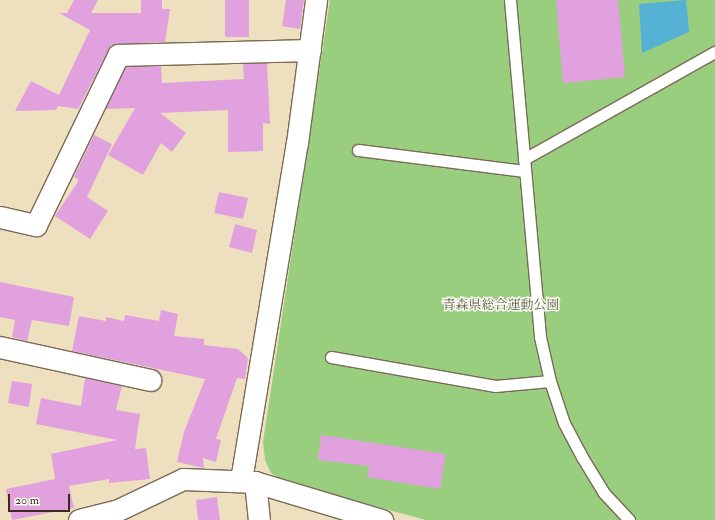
<!DOCTYPE html>
<meta charset="utf-8">
<style>
body{margin:0}
#map{position:relative;width:715px;height:520px;overflow:hidden;background:#eee0bf;font-family:"IM FELL Double Pica","Noto Serif JP",serif}
div>[style]{position:absolute}
[style*='--x']{left:calc(var(--x)*1px);top:calc(var(--y)*1px);width:calc(var(--w)*1px);rotate:calc(var(--a)*1deg)}
.green>*{inset:0;background:#9ace7f}
.water>*{inset:0;background:#55b2d4}
.building>*{inset:0;background:#e1a1de}
.roads{filter:drop-shadow(1px 0 #7a6a56) drop-shadow(-1px 0 #7a6a56) drop-shadow(0 1px #7a6a56) drop-shadow(0 -1px #7a6a56)}
.lane>*{height:11px;margin:-5.5px;padding:0 5.5px;transform-origin:5.5px;border-radius:5.5px;background:#fff}
.street>*{height:21px;margin:-10.5px;padding:0 10.5px;transform-origin:10.5px;border-radius:10.5px;background:#fff}
span{translate:-50% -50%;white-space:nowrap;text-align:center;line-height:1.15;-webkit-text-stroke:3px #fdfcf7;paint-order:stroke}
.park-label{font-size:13px;color:#585b3b}
.scale{position:absolute;left:8px;top:494px;width:62px;height:18px;box-sizing:border-box;border:2px solid #3b2a1e;border-top:0;padding-left:5px;font-size:12px;line-height:14px;white-space:nowrap;color:#3b2a1e;-webkit-text-stroke:3px #fdfcf7;paint-order:stroke}
</style>
<div id="map">
<div class="green">
<i style="clip-path:polygon(330px 0,715px 0,715px 520px,426px 520px,285px 482px,271px 473px,265px 460px,263px 442px)"></i>
</div>
<div class="water">
<i style="clip-path:polygon(686px 0,689px 32px,642px 53px,639px 4px)"></i>
</div>
<div class="building">
<i style="clip-path:polygon(74px 0,98px 0,91px 13px,141px 13px,141px 0,162px 0,162px 9px,170px 9px,165px 42px,111px 45px,78px 109px,58px 106px,56px 110px,15px 111px,31px 81px,59px 95px,90px 30px,59px 13px,67px 13px)"></i>
<i style="clip-path:polygon(225px 0,249px 0,249px 37px,225px 37px)"></i>
<i style="clip-path:polygon(286px 0,304px 0,300px 29px,282px 26px)"></i>
<i style="clip-path:polygon(556px 0,618px 0,625px 77px,563px 83px)"></i>
<i style="clip-path:polygon(267px 63px,270px 124px,263px 123px,263px 151px,228px 152px,228px 110px,160px 113px,186px 133px,172px 152px,161px 143px,143px 175px,108px 155px,135px 108px,105px 109px,126px 67px,161px 66px,162px 83px,244px 79px,243px 64px)"></i>
<i style="clip-path:polygon(94px 135px,112px 144px,87px 197px,108px 211px,90px 239px,55px 216px,79px 180px,74px 177px)"></i>
<i style="clip-path:polygon(219px 192px,248px 198px,243px 219px,214px 213px)"></i>
<i style="clip-path:polygon(235px 224px,257px 230px,252px 253px,229px 247px)"></i>
<i style="clip-path:polygon(0 282px,74px 297px,69px 326px,32px 320px,27px 341px,12px 337px,15px 320px,0 317px)"></i>
<i style="clip-path:polygon(161px 310px,178px 314px,174px 336px,204px 339px,204px 345px,238px 349px,248px 358px,245px 379px,237px 378px,216px 439px,221px 440px,216px 462px,203px 458px,204px 468px,177px 462px,184px 432px,205px 379px,72px 351px,79px 316px,106px 321px,106px 317px,124px 321px,125px 315px,159px 321px)"></i>
<i style="clip-path:polygon(85px 378px,122px 386px,116px 410px,140px 414px,135px 449px,146px 448px,150px 479px,109px 483px,109px 479px,69px 486px,74px 508px,12px 520px,6px 489px,55px 479px,51px 454px,117px 440px,36px 424px,41px 398px,81px 406px)"></i>
<i style="clip-path:polygon(12px 381px,32px 384px,29px 407px,8px 403px)"></i>
<i style="clip-path:polygon(321px 435px,446px 454px,440px 489px,367px 477px,369px 466px,318px 460px)"></i>
<i style="clip-path:polygon(217px 497px,220px 520px,198px 520px,196px 500px)"></i>
</div>
<div class="roads">
<div class="lane">
<i style="--x:510;--y:0;--w:338;--a:84.9"></i>
<i style="--x:540;--y:337;--w:45;--a:77.2"></i>
<i style="--x:550;--y:381;--w:44;--a:71.6"></i>
<i style="--x:564;--y:423;--w:38;--a:62"></i>
<i style="--x:582;--y:457;--w:42;--a:58.6"></i>
<i style="--x:604;--y:493;--w:37;--a:47"></i>
<i style="--x:358;--y:150;--w:168;--a:7.2"></i>
<i style="--x:524;--y:159;--w:219;--a:-29.3"></i>
<i style="--x:331;--y:357;--w:167;--a:10"></i>
<i style="--x:495;--y:386;--w:55;--a:-5.2"></i>
</div>
<div class="street">
<i style="--x:0;--y:217;--w:37;--a:13"></i>
<i style="--x:36;--y:225;--w:189;--a:-64.2"></i>
<i style="--x:118;--y:55;--w:192;--a:-1.5"></i>
<i style="--x:0;--y:347;--w:154;--a:12.4"></i>
<i style="--x:241;--y:480;--w:342;--a:-80.6"></i>
<i style="--x:297;--y:143;--w:144;--a:-82.4"></i>
<i style="--x:255;--y:482;--w:38;--a:84"></i>
<i style="--x:79;--y:520;--w:38;--a:-14"></i>
<i style="--x:116;--y:511;--w:74;--a:-25.5"></i>
<i style="--x:183;--y:479;--w:72;--a:2.4"></i>
<i style="--x:255;--y:482;--w:133;--a:16.7"></i>
</div>
</div>
<div class="park-label">
<span style="left:501px;top:305px">青森県総合運動公園</span>
</div>
<div class="scale">20 m</div>
</div>
